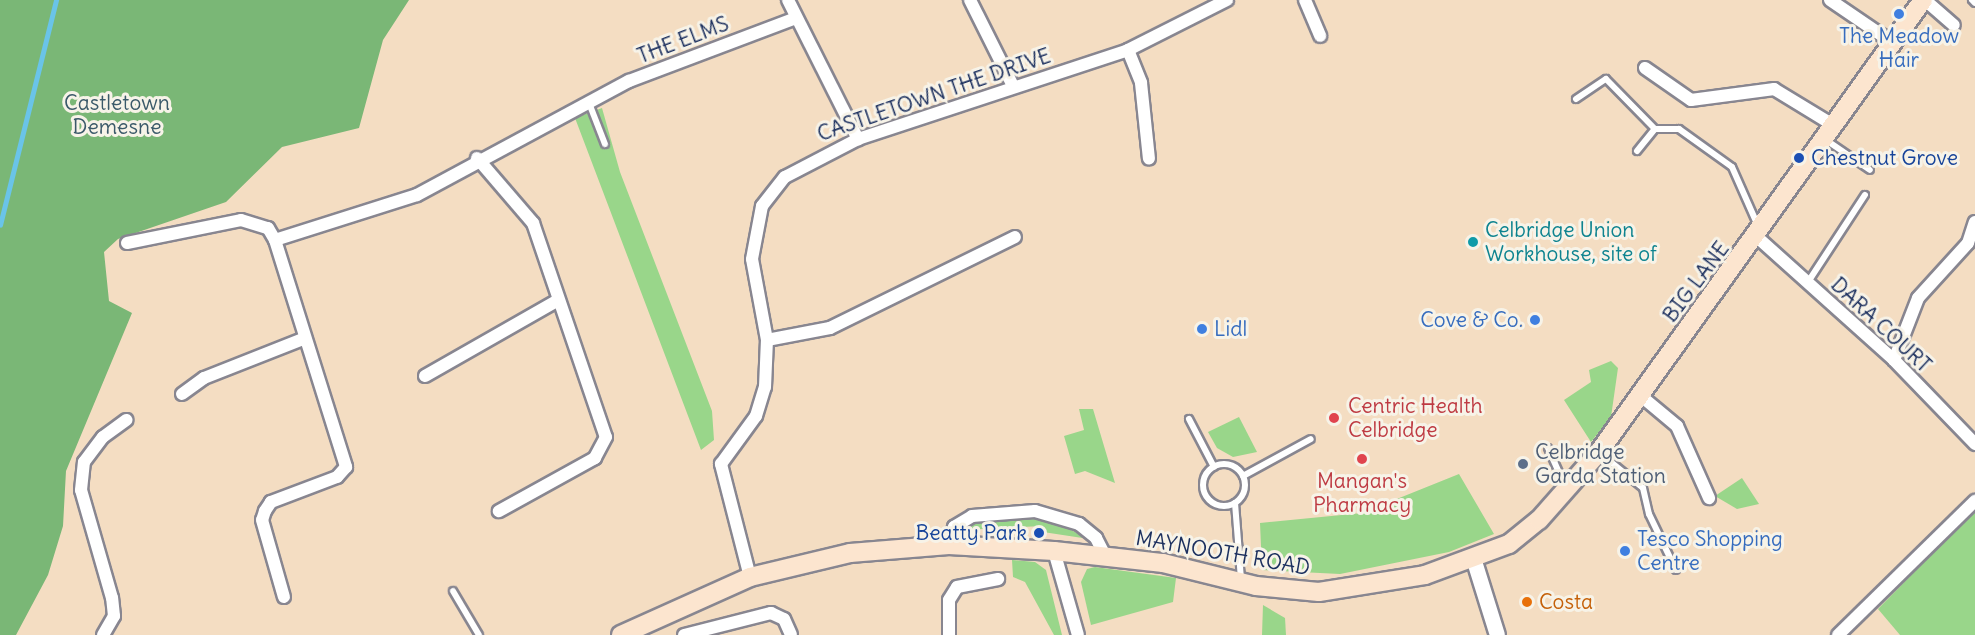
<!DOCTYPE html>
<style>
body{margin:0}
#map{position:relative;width:1975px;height:635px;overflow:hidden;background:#f4ddc2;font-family:Delius,sans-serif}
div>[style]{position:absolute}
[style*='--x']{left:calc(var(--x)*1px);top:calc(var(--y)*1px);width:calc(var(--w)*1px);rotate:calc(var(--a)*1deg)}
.green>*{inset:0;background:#99d68a}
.forest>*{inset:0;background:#7ab776}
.stream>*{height:4.5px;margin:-2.25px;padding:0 2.25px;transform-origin:2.25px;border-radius:2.25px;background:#6ac4e8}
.roads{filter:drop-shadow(2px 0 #888690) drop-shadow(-2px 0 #888690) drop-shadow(0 2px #888690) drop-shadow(0 -2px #888690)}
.service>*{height:6px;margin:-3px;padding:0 3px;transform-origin:3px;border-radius:3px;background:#fff}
.service>.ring{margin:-3px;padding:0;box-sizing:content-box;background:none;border:6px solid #fff;border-radius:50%}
.minor>*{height:12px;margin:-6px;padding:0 6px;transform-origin:6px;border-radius:6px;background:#fff}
.tertiary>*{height:15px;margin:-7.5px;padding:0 7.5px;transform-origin:7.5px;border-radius:7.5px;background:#fff}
.secondary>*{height:18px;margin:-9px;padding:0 9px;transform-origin:9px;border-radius:9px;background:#fce5cf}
.dots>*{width:16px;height:16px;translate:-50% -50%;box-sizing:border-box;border:3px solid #f7f3e8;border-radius:50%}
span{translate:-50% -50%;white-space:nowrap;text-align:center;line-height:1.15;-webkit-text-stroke:6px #f7f3e8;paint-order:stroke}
.shop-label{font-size:21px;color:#366cbe}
.right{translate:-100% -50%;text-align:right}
.left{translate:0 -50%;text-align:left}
.street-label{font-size:21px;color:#1b2f5e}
.park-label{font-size:21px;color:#3a5969}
.transit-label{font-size:21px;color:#164399}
.culture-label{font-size:21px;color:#0d838f}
.health-label{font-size:21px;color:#be3a42}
.service-label{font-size:21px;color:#4e5e75}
.food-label{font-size:21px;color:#c56008}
</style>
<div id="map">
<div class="green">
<i style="clip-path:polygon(602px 108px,620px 172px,712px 411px,714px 440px,701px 450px,575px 118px)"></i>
<i style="clip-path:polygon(1611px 361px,1618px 368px,1611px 417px,1591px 442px,1564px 400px,1591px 382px,1589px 370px)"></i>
<i style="clip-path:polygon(1079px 409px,1093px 409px,1115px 483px,1085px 471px,1075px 474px,1064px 436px,1084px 430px)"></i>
<i style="clip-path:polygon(1239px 417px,1257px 452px,1233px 457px,1217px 448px,1208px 432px)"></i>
<i style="clip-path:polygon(1459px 474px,1494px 534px,1449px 552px,1340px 574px,1262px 570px,1260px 523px,1362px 513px)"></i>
<i style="clip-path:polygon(1742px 478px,1759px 504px,1737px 509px,1715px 496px)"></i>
<i style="clip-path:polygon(1975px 510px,1975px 635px,1900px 635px,1878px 609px)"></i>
<i style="clip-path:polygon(1025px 516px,1055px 522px,1089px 539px,1043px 532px,1043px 526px,964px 530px,975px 522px)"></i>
<i style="clip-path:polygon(1012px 560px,1035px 562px,1046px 570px,1062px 635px,1054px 635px,1025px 582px,1013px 577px)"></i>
<i style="clip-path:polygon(1095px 567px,1176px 578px,1173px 602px,1091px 625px,1081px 582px,1087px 569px)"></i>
<i style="clip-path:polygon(1263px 605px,1285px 618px,1286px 635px,1262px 635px)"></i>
</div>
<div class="forest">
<i style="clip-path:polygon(0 0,409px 0,383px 40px,359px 128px,282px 147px,226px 202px,118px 239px,104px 252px,109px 301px,132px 313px,66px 471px,63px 526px,48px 575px,16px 635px,0 635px)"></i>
</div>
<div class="stream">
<i style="--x:0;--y:225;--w:232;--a:-76"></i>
</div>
<div class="roads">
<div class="service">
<i style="--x:1972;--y:0;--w:4;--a:45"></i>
<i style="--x:1576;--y:99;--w:36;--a:-34"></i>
<i style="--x:1606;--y:79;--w:70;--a:45.6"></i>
<i style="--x:1655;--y:129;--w:24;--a:0"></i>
<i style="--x:1679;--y:129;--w:65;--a:35.6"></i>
<i style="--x:1732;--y:167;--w:64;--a:66.2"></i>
<i style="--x:589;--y:103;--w:44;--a:68.7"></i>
<i style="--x:1826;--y:140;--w:53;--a:34.3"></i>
<i style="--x:1637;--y:151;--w:28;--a:-51"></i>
<i style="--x:1808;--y:282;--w:104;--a:-56.8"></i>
<i style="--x:1189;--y:419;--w:54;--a:62.5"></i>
<i style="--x:1548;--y:448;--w:42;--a:65.9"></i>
<i style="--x:1601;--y:454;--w:54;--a:39"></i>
<i style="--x:1643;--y:488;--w:27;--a:77"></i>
<i style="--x:1649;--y:514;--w:62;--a:64.3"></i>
<i class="ring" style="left:1203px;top:464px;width:36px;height:36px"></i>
<i style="--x:1243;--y:476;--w:77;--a:-28.6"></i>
<i style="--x:1235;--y:503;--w:76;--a:85.5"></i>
<i style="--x:453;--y:591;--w:51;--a:59.4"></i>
</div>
<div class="minor">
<i style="--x:788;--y:0;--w:156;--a:63.3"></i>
<i style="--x:970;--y:0;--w:96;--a:63.4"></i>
<i style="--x:1305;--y:0;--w:39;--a:67"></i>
<i style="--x:1830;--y:0;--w:76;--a:34.3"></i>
<i style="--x:1925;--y:0;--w:38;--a:41"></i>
<i style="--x:1128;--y:50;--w:35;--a:68"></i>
<i style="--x:1141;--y:83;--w:76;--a:84"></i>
<i style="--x:1645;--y:68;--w:56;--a:34.8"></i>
<i style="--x:1691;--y:100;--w:84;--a:-7.5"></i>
<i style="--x:1774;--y:89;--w:69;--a:31.4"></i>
<i style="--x:477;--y:158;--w:86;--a:49.3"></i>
<i style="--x:533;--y:223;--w:226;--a:71.2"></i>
<i style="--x:606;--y:437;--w:24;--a:118"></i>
<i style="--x:595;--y:458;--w:110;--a:151.1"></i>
<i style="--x:1757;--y:237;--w:184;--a:41.9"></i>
<i style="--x:1894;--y:360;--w:117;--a:46"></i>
<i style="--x:275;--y:240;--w:149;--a:-17.6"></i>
<i style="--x:417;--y:195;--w:241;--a:-28.3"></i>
<i style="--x:629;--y:81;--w:175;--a:-20.7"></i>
<i style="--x:127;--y:243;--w:116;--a:-11.4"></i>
<i style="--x:241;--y:220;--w:28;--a:17"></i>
<i style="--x:268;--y:228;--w:14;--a:60"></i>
<i style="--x:275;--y:240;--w:238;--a:72.6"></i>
<i style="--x:346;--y:467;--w:13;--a:132"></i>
<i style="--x:337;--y:477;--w:71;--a:159.3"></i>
<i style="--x:271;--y:502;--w:11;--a:124"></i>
<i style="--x:265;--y:511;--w:9;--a:108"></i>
<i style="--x:262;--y:520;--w:80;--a:74.1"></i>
<i style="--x:767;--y:340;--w:64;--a:-10.8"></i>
<i style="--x:830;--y:328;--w:206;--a:-26.2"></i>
<i style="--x:1894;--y:360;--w:66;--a:-68.8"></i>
<i style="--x:1918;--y:298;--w:74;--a:-47.7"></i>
<i style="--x:1968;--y:243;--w:22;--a:-72"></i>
<i style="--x:425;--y:376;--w:153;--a:-29.7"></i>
<i style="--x:182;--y:394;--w:27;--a:-36"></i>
<i style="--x:204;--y:378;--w:106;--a:-21.5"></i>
<i style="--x:1641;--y:396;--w:47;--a:39.8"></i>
<i style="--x:1677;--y:426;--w:79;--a:66"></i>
<i style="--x:949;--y:545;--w:19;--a:-74"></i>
<i style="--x:954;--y:527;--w:21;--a:-31"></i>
<i style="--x:972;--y:516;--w:63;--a:-4.5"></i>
<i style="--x:1035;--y:511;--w:46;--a:16.5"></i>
<i style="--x:1079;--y:524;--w:22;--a:39"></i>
<i style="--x:1096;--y:538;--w:20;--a:63"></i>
<i style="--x:1054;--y:551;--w:87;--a:74.1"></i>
<i style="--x:750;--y:577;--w:117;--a:-104.4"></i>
<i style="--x:721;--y:464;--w:59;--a:-53.9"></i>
<i style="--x:756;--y:416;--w:30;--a:-73"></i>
<i style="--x:765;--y:387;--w:47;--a:-87.6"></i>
<i style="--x:767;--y:340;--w:82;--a:-100.5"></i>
<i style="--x:752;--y:259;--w:54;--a:-79.3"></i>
<i style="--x:762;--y:206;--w:37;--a:-52"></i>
<i style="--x:785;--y:177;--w:82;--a:-27.5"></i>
<i style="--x:858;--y:139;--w:284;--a:-18.2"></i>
<i style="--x:1128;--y:50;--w:111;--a:-26.8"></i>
<i style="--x:103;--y:635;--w:22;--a:-60"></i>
<i style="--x:114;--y:616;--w:18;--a:-96"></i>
<i style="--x:112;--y:598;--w:112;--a:-106"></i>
<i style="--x:81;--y:490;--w:28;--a:-84"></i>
<i style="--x:84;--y:462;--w:31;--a:-53"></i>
<i style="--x:103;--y:437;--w:29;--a:-36"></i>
<i style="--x:684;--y:635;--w:90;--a:-14.2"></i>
<i style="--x:771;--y:613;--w:14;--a:25"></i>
<i style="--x:784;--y:619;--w:17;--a:66"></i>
<i style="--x:949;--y:635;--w:35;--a:-90"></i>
<i style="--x:949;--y:600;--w:15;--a:-58"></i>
<i style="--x:957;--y:587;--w:42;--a:-11"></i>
<i style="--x:1838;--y:635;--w:192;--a:-44.4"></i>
</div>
<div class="tertiary">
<i style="--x:1474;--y:561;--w:77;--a:72.7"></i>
</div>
<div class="secondary">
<i style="--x:621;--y:635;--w:141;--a:-24.2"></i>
<i style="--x:750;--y:577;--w:103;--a:-13.5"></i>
<i style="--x:850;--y:553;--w:99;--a:-4.6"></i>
<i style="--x:949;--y:545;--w:105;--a:3.3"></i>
<i style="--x:1054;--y:551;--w:110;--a:6.3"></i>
<i style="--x:1163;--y:563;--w:96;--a:13.9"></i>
<i style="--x:1256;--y:586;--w:63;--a:5.4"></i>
<i style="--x:1319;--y:592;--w:107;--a:-9.1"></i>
<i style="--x:1425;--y:575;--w:90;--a:-20.3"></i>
<i style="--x:1509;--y:544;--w:38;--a:-39"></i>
<i style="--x:1539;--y:520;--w:91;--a:-48.6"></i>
<i style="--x:1599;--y:452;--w:556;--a:-54.37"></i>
</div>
</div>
<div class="dots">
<i style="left:1899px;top:14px;background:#3f7fe0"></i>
<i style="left:1799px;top:158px;background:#1a4fb4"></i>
<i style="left:1473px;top:242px;background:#0f9aa8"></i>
<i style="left:1535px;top:320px;background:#3f7fe0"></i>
<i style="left:1202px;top:329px;background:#3f7fe0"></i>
<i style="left:1334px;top:418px;background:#e0444e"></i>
<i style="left:1362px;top:459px;background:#e0444e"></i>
<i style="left:1523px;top:464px;background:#5c6f8a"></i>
<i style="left:1039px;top:533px;background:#1a4fb4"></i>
<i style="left:1625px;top:551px;background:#3f7fe0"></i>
<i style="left:1527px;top:602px;background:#e8710a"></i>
</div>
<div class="shop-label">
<span style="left:1899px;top:48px">The Meadow<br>Hair</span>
<span class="right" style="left:1523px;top:320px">Cove &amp; Co.</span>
<span class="left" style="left:1214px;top:329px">Lidl</span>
<span class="left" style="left:1637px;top:551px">Tesco Shopping<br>Centre</span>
</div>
<div class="street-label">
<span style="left:683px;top:40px;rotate:-21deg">THE ELMS</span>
<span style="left:934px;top:95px;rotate:-19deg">CASTLETOWN THE DRIVE</span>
<span style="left:1696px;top:282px;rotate:-53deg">BIG LANE</span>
<span style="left:1881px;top:325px;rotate:43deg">DARA COURT</span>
<span style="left:1223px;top:553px;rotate:10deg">MAYNOOTH ROAD</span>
</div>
<div class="park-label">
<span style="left:117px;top:115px">Castletown<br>Demesne</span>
</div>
<div class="transit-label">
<span class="left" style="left:1811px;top:158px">Chestnut Grove</span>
<span class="right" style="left:1027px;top:533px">Beatty Park</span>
</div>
<div class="culture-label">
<span class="left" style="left:1485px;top:242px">Celbridge Union<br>Workhouse, site of</span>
</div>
<div class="health-label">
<span class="left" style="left:1348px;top:418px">Centric Health<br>Celbridge</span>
<span style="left:1362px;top:493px">Mangan's<br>Pharmacy</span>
</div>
<div class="service-label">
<span class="left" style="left:1535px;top:464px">Celbridge<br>Garda Station</span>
</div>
<div class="food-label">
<span class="left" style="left:1539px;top:602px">Costa</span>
</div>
</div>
